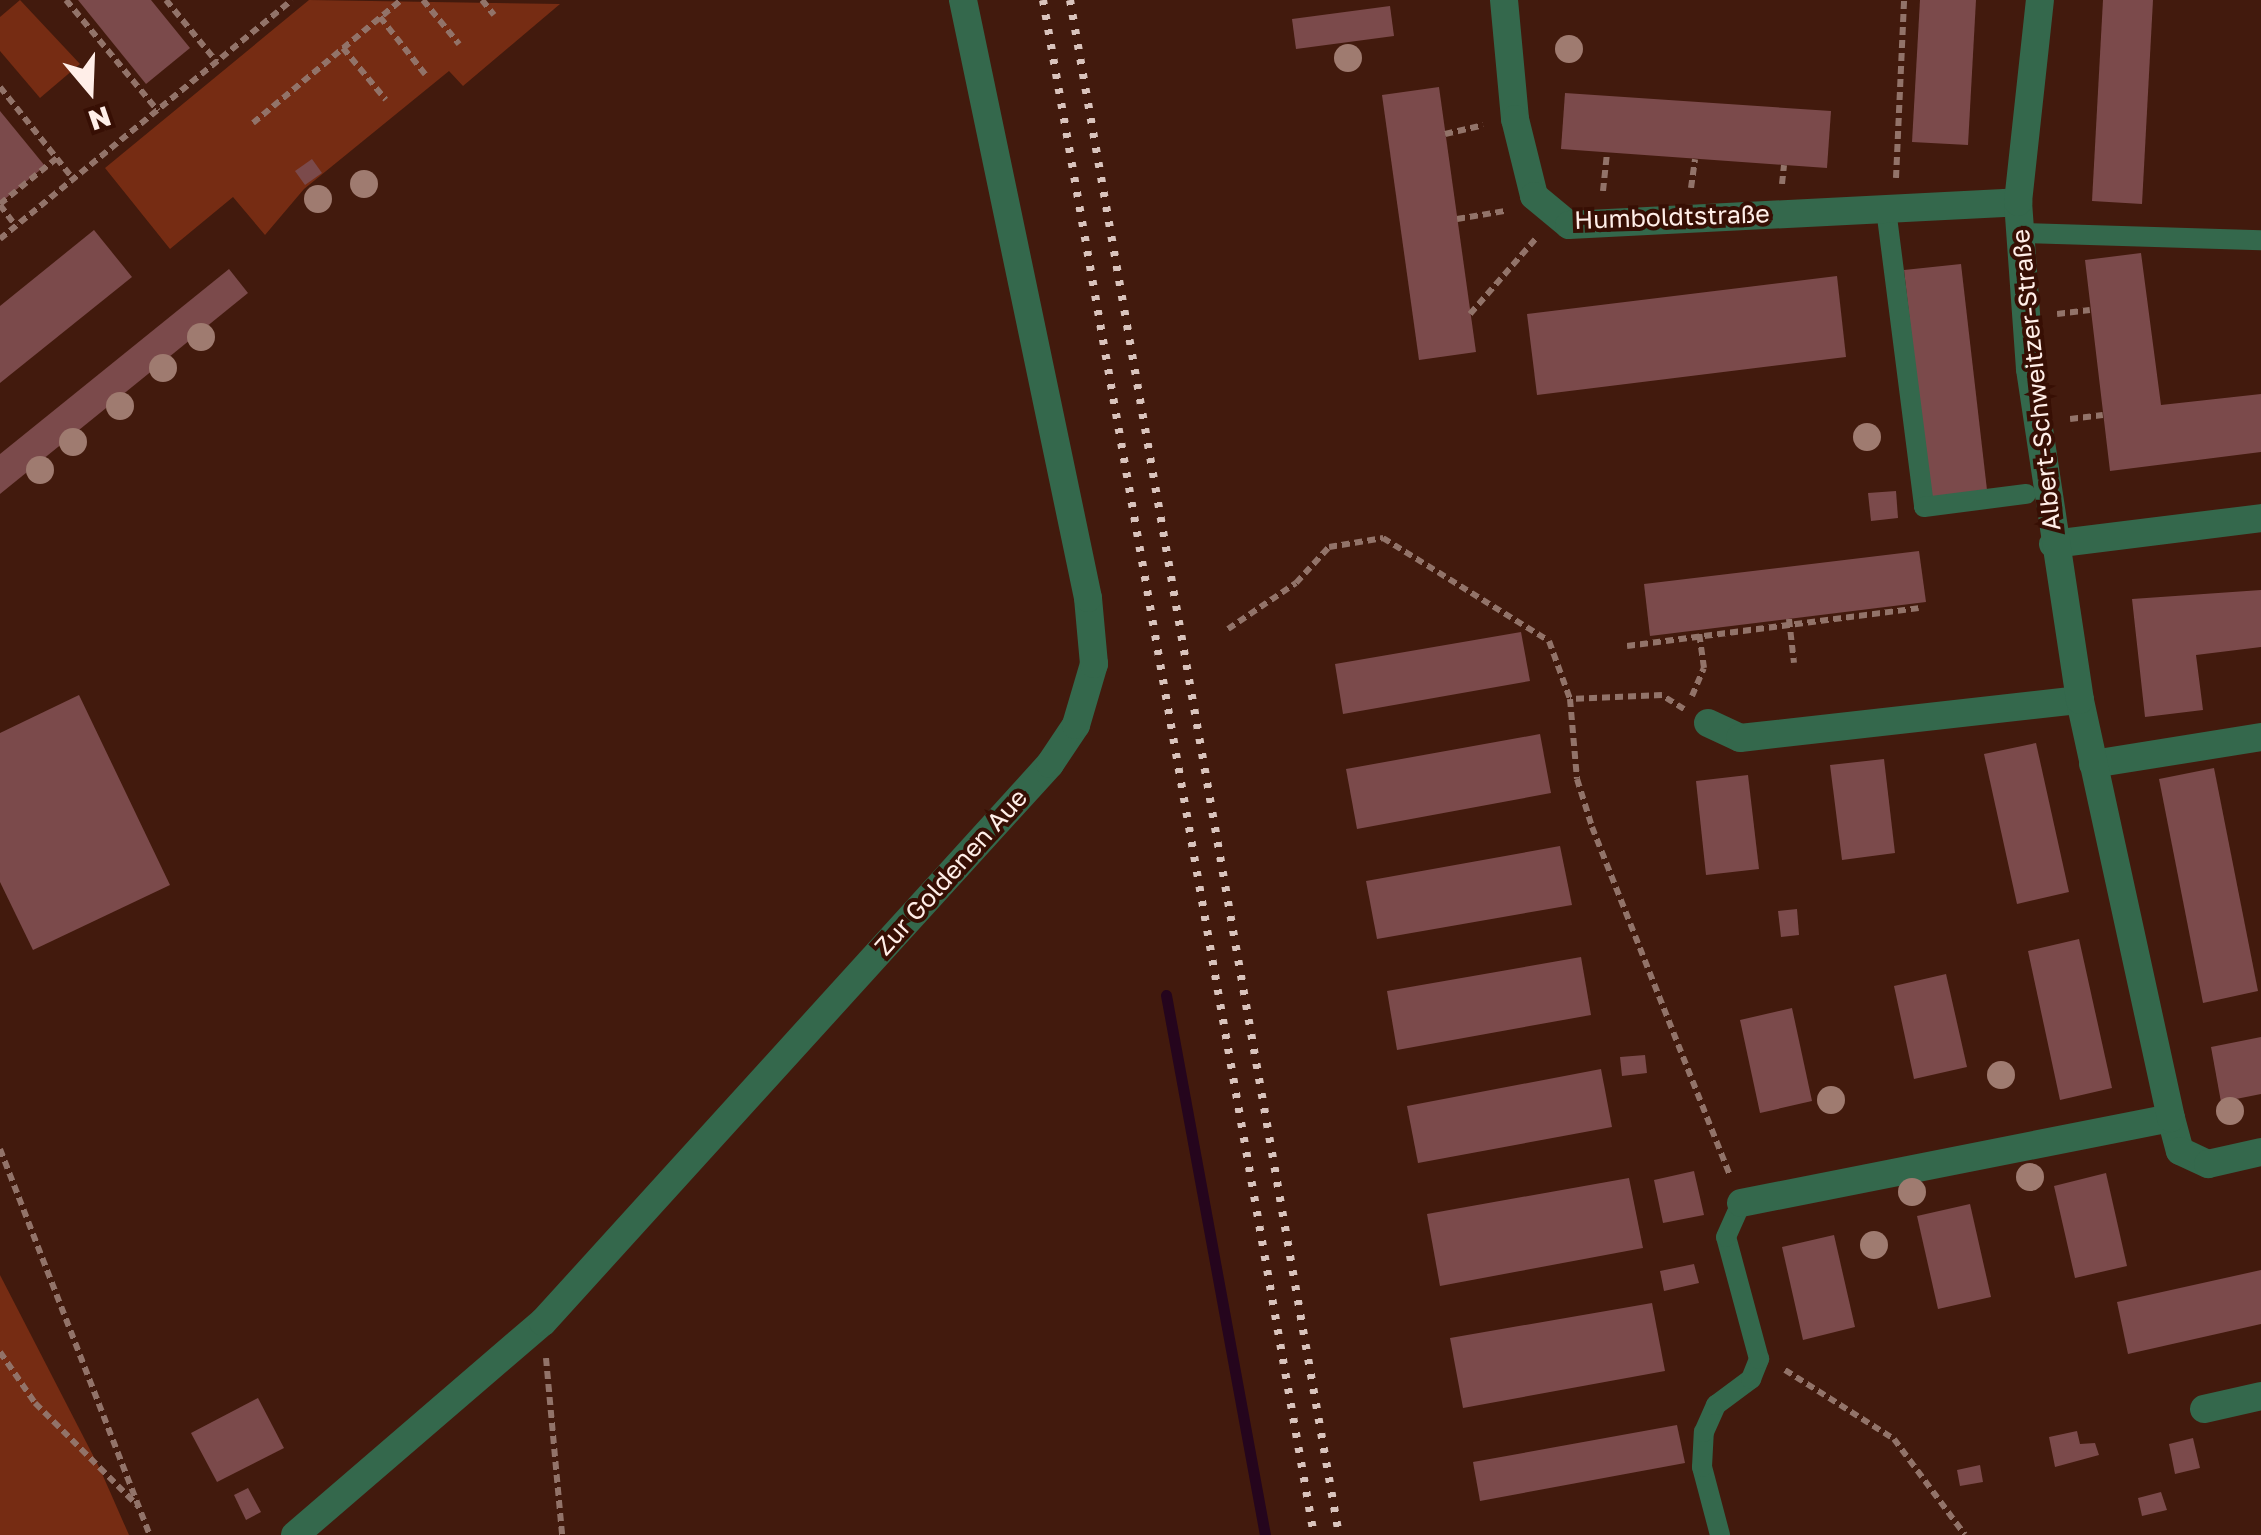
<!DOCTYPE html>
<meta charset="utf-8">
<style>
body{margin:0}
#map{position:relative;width:2261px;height:1535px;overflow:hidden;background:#421a0d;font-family:"Golos Text",sans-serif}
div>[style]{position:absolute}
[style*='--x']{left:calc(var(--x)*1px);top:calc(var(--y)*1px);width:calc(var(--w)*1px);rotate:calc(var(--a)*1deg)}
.green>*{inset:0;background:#762c13}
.stream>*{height:11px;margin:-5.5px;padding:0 5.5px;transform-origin:5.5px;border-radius:5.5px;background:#25051d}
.building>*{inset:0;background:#7b4a4b}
.path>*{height:6px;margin-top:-3px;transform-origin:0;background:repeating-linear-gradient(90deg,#927369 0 8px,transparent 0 13px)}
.service>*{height:20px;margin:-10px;padding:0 10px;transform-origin:10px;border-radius:10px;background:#34684c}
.minor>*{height:28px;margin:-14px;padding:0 14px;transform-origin:14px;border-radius:14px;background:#34684c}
.rail>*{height:8px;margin-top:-4px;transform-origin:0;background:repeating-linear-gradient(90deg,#d9c3bc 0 5px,transparent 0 15px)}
.trees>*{width:28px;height:28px;margin:-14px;border-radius:50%;background:#9f7b70}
span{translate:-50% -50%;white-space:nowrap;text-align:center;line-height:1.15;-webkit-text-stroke:8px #370f04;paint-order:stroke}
.street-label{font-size:25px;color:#ffeee8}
.north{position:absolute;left:40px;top:40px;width:100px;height:100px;-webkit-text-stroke:8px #370f04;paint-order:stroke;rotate:161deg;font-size:28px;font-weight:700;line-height:40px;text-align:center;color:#ffeee8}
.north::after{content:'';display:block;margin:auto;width:35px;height:45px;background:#ffeee8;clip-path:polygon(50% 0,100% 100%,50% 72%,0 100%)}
</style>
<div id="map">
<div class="green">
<i style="clip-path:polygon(20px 0,80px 64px,40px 98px,0 51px,0 17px)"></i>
<i style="clip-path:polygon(309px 0,560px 4px,463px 86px,449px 71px,304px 189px,265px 235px,233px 197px,170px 249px,105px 168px)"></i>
<i style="clip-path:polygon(0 1275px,100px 1469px,129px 1535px,0 1535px)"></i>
</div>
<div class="stream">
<i style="--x:1166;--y:995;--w:549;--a:79.61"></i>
</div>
<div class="building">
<i style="clip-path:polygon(78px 0,151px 0,190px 48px,146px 84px)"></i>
<i style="clip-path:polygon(1920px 0,1976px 0,1968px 145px,1912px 142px)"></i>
<i style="clip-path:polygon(2103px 0,2153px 0,2142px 204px,2092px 201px)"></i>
<i style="clip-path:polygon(1390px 6px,1394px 36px,1296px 49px,1292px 19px)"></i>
<i style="clip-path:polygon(1439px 87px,1476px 352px,1419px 360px,1382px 95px)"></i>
<i style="clip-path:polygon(1565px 93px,1831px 111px,1827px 168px,1561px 149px)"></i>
<i style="clip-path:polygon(0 111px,45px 166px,0 203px)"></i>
<i style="clip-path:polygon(312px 159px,322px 173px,305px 185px,295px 171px)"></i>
<i style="clip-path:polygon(94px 230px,132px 277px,0 383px,0 306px)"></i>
<i style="clip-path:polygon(2141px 253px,2161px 405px,2261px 394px,2261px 452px,2110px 471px,2085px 260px)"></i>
<i style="clip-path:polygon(1961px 264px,1987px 490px,1930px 497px,1904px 270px)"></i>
<i style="clip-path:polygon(229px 269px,248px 293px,0 494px,0 454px)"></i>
<i style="clip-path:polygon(1837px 276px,1846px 357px,1537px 395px,1527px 314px)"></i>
<i style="clip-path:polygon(1896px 491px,1898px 518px,1871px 521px,1868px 493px)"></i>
<i style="clip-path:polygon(1919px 551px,1926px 602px,1650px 636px,1644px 584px)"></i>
<i style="clip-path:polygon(2261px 590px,2261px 647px,2196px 655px,2203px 710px,2145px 717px,2132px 599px)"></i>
<i style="clip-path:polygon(1521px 632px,1530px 681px,1343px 714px,1335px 664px)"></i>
<i style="clip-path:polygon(79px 695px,170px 885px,33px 950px,0 882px,0 733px)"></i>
<i style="clip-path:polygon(1540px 734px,1551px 793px,1357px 829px,1346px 769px)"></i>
<i style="clip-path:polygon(2036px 743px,2069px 892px,2017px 904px,1984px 754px)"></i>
<i style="clip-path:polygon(1884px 759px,1895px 853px,1842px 860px,1830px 765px)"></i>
<i style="clip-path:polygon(2214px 768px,2258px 991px,2203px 1003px,2159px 779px)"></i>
<i style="clip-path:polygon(1748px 775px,1759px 869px,1706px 875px,1696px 781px)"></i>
<i style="clip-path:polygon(1560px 846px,1572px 905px,1377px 939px,1366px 881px)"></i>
<i style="clip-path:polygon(1797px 909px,1799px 935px,1781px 937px,1778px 911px)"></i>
<i style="clip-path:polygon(2079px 939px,2112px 1088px,2060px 1100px,2028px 951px)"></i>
<i style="clip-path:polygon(1581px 957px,1591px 1015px,1397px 1050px,1387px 991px)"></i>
<i style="clip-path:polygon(1946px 974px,1967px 1067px,1914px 1079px,1894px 986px)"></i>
<i style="clip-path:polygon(1792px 1008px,1812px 1101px,1760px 1113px,1740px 1020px)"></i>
<i style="clip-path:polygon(2261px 1037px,2261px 1094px,2221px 1102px,2211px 1047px)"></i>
<i style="clip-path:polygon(1645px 1055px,1647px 1073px,1622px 1076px,1620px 1057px)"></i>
<i style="clip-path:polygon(1601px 1069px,1612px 1127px,1418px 1163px,1407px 1106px)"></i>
<i style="clip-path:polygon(1694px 1171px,1704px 1215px,1663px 1223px,1654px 1180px)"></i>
<i style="clip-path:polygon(2106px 1173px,2127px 1266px,2075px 1278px,2054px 1186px)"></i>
<i style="clip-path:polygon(1629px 1178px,1643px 1248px,1440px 1286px,1427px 1214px)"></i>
<i style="clip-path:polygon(1970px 1204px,1991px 1297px,1938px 1309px,1917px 1216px)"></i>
<i style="clip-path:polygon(1834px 1235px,1855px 1327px,1803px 1340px,1782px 1247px)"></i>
<i style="clip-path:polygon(1694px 1264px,1699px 1283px,1664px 1291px,1660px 1271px)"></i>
<i style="clip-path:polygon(2261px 1270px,2261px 1324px,2128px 1354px,2117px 1302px)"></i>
<i style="clip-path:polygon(1652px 1303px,1665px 1371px,1463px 1408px,1450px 1338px)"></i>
<i style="clip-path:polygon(258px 1398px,284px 1448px,217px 1482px,191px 1433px)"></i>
<i style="clip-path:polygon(1677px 1425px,1685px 1463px,1480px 1501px,1473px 1462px)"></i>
<i style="clip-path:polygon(2077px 1431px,2080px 1444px,2095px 1443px,2099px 1455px,2055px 1467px,2049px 1437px)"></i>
<i style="clip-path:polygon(2193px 1438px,2200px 1468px,2175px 1474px,2169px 1444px)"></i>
<i style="clip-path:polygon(1980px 1465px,1983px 1482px,1960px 1486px,1957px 1470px)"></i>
<i style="clip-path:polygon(248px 1488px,261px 1512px,246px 1520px,234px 1495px)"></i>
<i style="clip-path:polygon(2161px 1492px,2167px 1510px,2142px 1516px,2138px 1498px)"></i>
</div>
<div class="path">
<i style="--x:66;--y:0;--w:144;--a:50.3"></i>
<i style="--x:166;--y:0;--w:80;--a:50.6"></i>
<i style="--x:423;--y:0;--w:57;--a:50.7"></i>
<i style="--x:482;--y:0;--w:19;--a:51"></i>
<i style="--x:380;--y:17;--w:73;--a:51.7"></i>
<i style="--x:343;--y:48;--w:67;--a:50.4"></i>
<i style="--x:0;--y:87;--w:119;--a:51.5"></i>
<i style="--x:253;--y:123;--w:192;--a:-39.7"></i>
<i style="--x:1445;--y:134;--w:39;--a:-13"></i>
<i style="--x:1896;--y:178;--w:178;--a:-87.4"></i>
<i style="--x:1782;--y:184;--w:19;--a:-84"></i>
<i style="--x:1691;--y:188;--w:29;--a:-82"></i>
<i style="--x:1603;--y:191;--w:38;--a:-84"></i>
<i style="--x:0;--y:204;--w:73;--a:-38.9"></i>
<i style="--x:0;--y:205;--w:26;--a:53"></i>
<i style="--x:1457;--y:219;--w:49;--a:-9.5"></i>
<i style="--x:0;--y:239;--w:377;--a:-39.3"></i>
<i style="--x:1470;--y:314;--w:103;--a:-48.9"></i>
<i style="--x:2057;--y:314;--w:33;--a:-7"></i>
<i style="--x:2070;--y:419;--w:33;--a:-7"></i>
<i style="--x:1789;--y:619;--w:44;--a:83.5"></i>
<i style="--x:1228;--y:629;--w:82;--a:-34.1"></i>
<i style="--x:1296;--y:583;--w:49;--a:-47.5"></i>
<i style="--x:1329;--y:547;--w:55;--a:-9.5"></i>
<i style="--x:1383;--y:538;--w:195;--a:31.8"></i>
<i style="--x:1549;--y:641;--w:62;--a:70.1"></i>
<i style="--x:1627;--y:646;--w:294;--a:-7.4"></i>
<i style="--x:1692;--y:696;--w:30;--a:-67"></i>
<i style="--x:1704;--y:668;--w:37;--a:-98"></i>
<i style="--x:1684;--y:709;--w:26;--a:-148"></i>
<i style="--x:1662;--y:695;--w:92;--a:177.5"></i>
<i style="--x:1570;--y:699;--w:80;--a:85"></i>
<i style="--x:1577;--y:779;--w:50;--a:72.6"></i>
<i style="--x:1592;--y:827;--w:374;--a:68.4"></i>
<i style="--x:0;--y:1149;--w:414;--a:68.8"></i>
<i style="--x:0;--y:1352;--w:62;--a:55.5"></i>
<i style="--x:35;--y:1403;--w:147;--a:45"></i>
<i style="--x:546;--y:1358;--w:178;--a:84.8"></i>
<i style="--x:1785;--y:1370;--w:129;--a:32.3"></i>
<i style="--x:1894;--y:1439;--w:119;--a:53.5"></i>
</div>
<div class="service">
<i style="--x:1886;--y:209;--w:300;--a:82.7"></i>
<i style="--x:1924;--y:507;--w:103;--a:-7.3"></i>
<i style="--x:2020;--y:233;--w:241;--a:1.7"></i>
<i style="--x:1720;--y:1535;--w:70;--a:-104.8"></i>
<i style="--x:1702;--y:1467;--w:35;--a:-87"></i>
<i style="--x:1704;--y:1432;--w:30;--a:-66"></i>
<i style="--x:1716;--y:1405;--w:44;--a:-36.6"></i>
<i style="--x:1751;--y:1379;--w:22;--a:-68"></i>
<i style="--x:1759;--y:1359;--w:126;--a:-105.1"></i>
<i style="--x:1726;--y:1237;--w:37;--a:-66"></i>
</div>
<div class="minor">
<i style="--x:1504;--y:0;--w:120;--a:84.7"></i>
<i style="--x:1515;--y:119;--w:79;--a:76.1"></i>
<i style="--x:1534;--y:196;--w:45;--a:39.6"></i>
<i style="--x:1569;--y:225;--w:450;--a:-2.9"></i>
<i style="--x:2053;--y:544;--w:210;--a:-7.1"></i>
<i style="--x:1708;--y:723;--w:35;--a:25"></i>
<i style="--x:1740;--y:738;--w:342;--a:-6.4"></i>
<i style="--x:2093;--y:764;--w:170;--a:-9.1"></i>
<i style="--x:2171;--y:1118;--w:34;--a:75"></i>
<i style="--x:2180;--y:1151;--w:31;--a:25"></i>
<i style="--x:2208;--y:1164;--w:54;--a:-12.8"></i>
<i style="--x:1741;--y:1203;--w:438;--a:-11.2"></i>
<i style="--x:2171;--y:1118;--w:428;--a:-102.3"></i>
<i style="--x:2080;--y:700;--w:335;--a:-98.6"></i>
<i style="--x:2030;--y:369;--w:167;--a:-94.1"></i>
<i style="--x:2018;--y:202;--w:203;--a:-83.8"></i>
<i style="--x:2204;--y:1409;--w:58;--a:-12.8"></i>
<i style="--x:295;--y:1535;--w:327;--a:-40.7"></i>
<i style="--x:543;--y:1322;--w:754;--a:-47.74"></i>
<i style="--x:1050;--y:764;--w:47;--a:-56.3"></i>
<i style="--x:1076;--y:725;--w:64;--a:-73.6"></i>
<i style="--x:1094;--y:664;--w:66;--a:-95.2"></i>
<i style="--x:1088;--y:598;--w:611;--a:-101.81"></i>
</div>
<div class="rail">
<i style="--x:1043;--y:0;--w:1559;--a:79.99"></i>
<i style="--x:1070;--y:0;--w:1558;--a:80.06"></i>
</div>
<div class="trees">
<i style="left:1569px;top:49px"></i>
<i style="left:1348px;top:58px"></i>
<i style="left:364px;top:184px"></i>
<i style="left:318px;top:199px"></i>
<i style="left:201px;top:337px"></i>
<i style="left:163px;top:368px"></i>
<i style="left:120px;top:406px"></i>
<i style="left:1867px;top:437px"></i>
<i style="left:73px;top:442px"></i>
<i style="left:40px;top:470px"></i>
<i style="left:2001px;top:1075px"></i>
<i style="left:1831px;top:1100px"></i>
<i style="left:2230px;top:1111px"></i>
<i style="left:2030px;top:1177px"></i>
<i style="left:1912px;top:1192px"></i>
<i style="left:1874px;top:1245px"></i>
</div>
<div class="street-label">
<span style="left:1672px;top:217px;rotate:-2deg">Humboldtstraße</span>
<span style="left:2036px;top:380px;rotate:-96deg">Albert-Schweitzer-Straße</span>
<span style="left:951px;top:872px;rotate:-48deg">Zur Goldenen Aue</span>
</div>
<div class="north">N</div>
</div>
